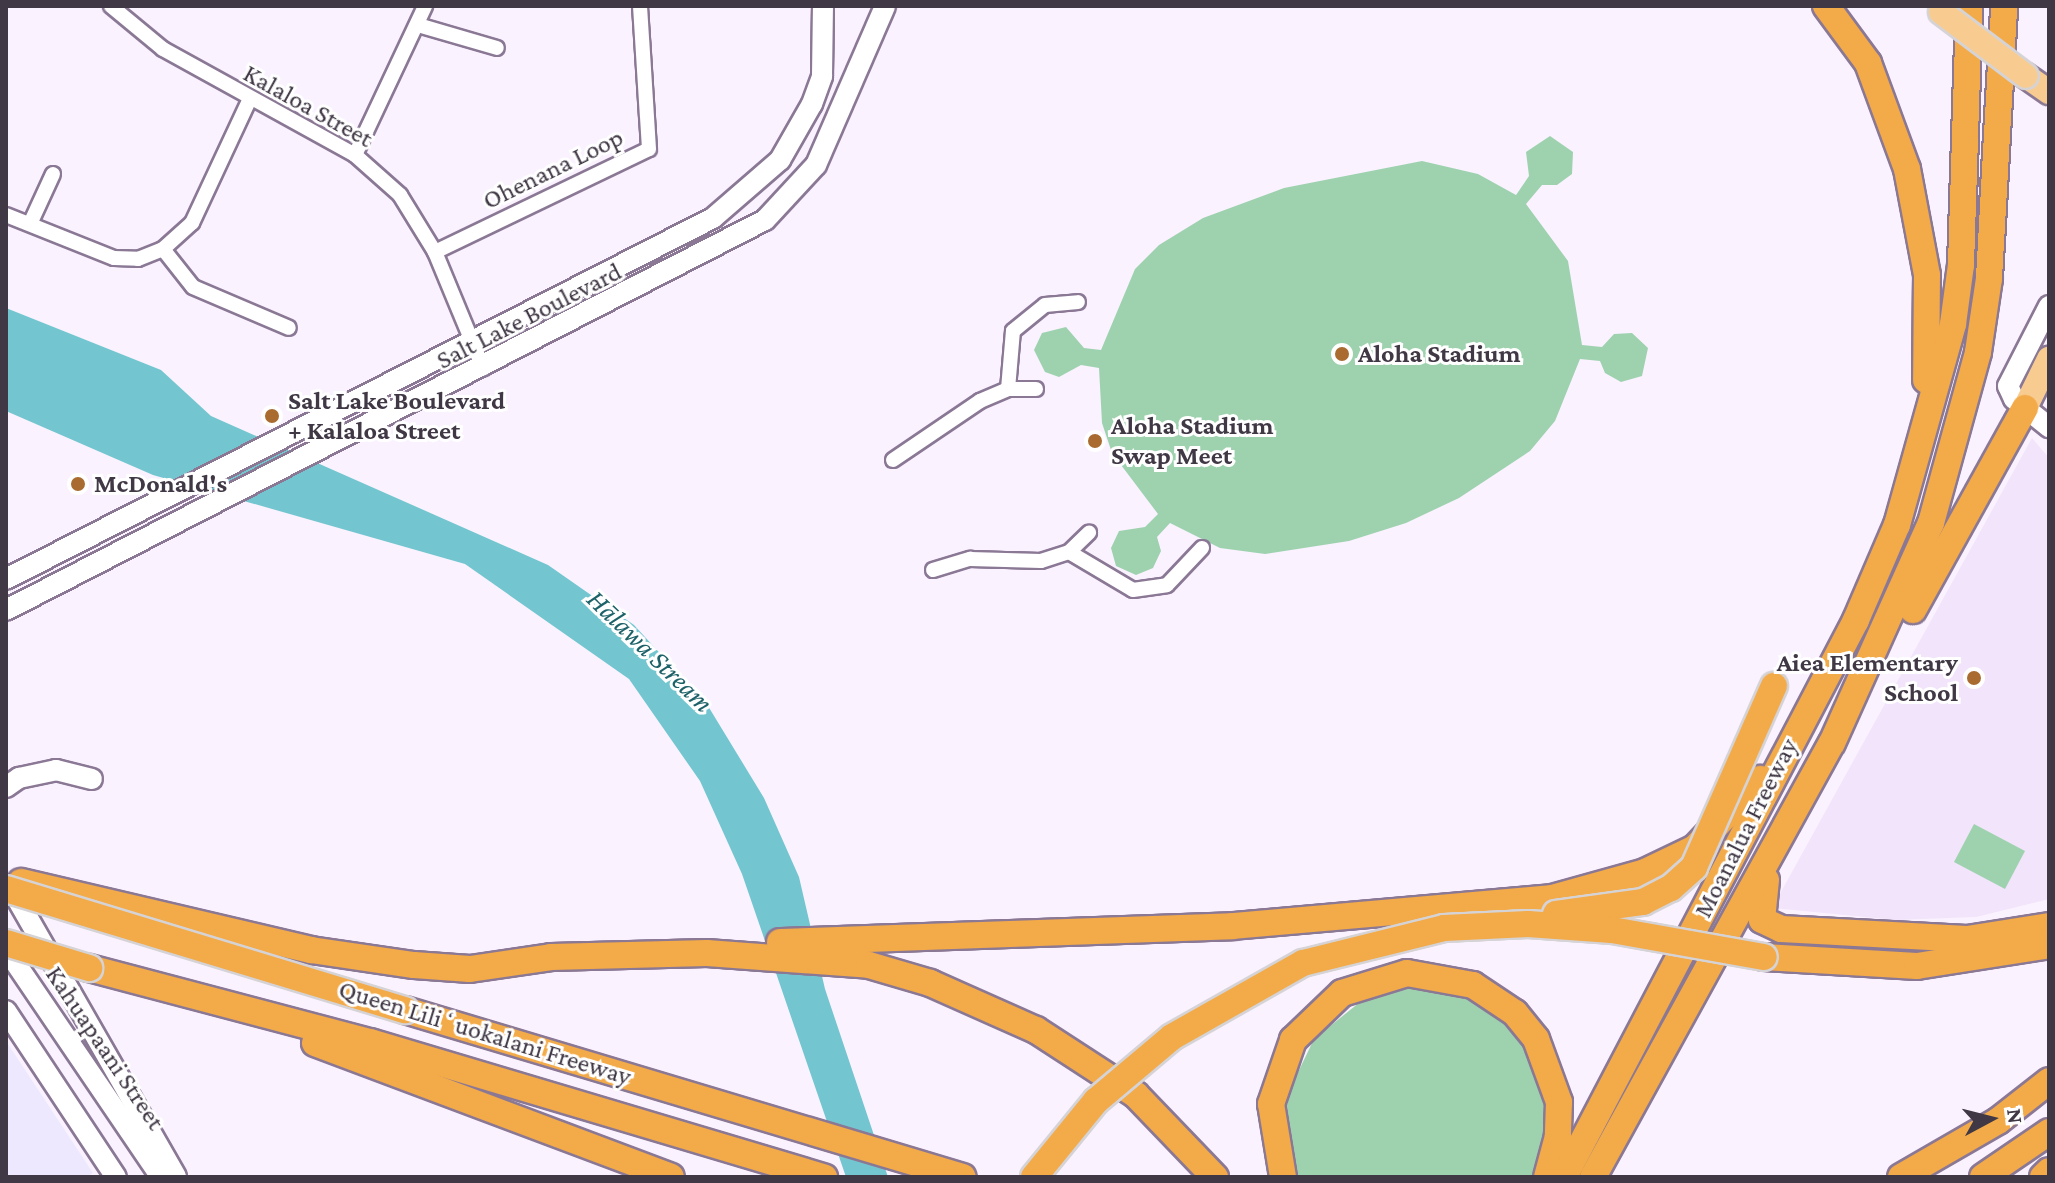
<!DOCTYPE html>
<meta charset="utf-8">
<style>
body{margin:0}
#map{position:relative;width:2055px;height:1183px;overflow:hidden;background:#faf2ff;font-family:"Crimson Pro",serif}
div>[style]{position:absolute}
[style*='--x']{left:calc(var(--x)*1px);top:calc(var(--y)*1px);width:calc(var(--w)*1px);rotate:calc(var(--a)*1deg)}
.commercial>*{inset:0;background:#ede8fe}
.built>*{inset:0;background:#f2e4fb}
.green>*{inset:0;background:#9ed2af}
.water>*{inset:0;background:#73c6cf}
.roads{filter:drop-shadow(2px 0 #8a7895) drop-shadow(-2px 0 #8a7895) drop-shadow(0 2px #8a7895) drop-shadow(0 -2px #8a7895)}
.street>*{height:14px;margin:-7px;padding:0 7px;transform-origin:7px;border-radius:7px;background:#fff}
.secondary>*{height:20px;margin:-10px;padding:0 10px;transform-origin:10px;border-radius:10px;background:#fff}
.primary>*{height:24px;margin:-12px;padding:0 12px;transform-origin:12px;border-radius:12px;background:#f8cc91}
.highway>*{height:26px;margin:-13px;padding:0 13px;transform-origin:13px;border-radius:13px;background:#f3aa48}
.bridges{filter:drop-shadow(2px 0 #d5d3d6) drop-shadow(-2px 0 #d5d3d6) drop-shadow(0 2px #d5d3d6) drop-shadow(0 -2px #d5d3d6)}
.primary-bridge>*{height:24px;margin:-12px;padding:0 12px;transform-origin:12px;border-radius:12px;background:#f8cc91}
.highway-bridge>*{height:26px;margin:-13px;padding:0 13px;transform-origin:13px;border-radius:13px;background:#f3aa48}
.dots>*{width:22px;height:22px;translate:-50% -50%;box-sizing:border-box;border:4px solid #fff;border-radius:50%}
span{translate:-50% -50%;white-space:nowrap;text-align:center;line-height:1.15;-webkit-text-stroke:6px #fff;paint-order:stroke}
.street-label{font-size:26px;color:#403845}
.poi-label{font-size:26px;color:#403845;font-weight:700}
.left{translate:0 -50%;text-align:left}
.right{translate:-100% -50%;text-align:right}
.water-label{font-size:28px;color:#1e6269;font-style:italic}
.frame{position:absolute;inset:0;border:8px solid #403845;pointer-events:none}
.north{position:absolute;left:1951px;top:1079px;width:80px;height:80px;-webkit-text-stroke:6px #fff;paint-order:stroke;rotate:83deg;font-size:22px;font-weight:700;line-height:32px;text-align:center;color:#403845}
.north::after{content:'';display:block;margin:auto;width:28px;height:36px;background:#403845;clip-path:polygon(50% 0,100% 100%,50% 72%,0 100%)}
</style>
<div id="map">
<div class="commercial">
<i style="clip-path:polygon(6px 1041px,93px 1173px,87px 1177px,6px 1177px)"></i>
</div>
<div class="built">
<i style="clip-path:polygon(2032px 438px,2049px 458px,2049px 899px,1976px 917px,1896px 920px,1772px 908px)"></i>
</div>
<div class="green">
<i style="clip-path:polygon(1550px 136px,1573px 152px,1572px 174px,1557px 185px,1542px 185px,1526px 204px,1568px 261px,1582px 345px,1602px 347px,1614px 334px,1632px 333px,1648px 348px,1642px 376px,1621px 382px,1605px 373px,1600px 361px,1580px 359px,1555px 421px,1530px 451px,1459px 498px,1406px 523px,1349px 541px,1265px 554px,1220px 548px,1170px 523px,1157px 537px,1161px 551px,1153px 568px,1136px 575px,1116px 566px,1111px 548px,1119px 531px,1145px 527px,1158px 514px,1112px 453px,1102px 423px,1099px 368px,1081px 365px,1059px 377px,1045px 372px,1034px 350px,1042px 333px,1066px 327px,1084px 348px,1101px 350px,1135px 269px,1159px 245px,1203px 218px,1284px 188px,1422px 161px,1478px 174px,1516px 195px,1529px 176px,1526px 152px)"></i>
<i style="clip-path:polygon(1974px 824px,2025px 851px,2005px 889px,1954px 862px)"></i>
<i style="clip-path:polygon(1416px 987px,1458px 991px,1519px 1030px,1544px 1085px,1548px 1118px,1532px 1177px,1296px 1177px,1285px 1118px,1289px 1091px,1314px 1039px,1365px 998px)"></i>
</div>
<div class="water">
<i style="clip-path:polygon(6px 308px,161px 370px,211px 416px,548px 565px,634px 625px,708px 706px,764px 798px,799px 877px,825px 989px,888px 1177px,846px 1177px,742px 874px,700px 781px,629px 679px,465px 564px,153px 475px,6px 411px)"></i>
</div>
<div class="roads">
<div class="street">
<i style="--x:111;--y:6;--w:67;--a:39.6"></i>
<i style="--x:163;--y:49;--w:219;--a:28.9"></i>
<i style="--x:355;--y:155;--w:60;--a:41.6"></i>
<i style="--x:400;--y:195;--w:67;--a:58.4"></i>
<i style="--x:435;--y:252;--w:126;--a:67.5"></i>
<i style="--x:418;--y:25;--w:82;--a:16.2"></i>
<i style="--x:355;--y:155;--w:165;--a:-64.8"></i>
<i style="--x:6;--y:215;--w:116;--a:21.7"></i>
<i style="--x:114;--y:258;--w:24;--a:2"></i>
<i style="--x:138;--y:259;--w:27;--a:-22"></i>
<i style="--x:163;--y:249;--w:39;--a:-42"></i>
<i style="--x:192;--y:223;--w:135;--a:-65"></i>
<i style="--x:30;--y:224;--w:55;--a:-65.3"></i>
<i style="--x:163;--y:249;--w:48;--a:51.7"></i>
<i style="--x:193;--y:287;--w:104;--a:23.1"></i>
<i style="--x:435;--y:252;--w:237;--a:-25.7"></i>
<i style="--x:649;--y:149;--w:143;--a:-93.6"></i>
<i style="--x:1008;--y:389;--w:58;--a:-85.1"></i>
<i style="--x:1013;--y:331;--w:41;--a:-39.1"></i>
<i style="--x:1045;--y:305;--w:33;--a:-5"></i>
<i style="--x:893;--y:460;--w:105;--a:-34.1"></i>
<i style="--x:980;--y:401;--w:30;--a:-23"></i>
<i style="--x:1008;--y:389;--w:28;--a:0"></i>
<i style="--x:1069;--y:552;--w:74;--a:30.7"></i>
<i style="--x:1133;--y:590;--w:34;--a:-8"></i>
<i style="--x:1167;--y:585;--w:51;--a:-46.6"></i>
<i style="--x:933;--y:570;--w:39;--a:-17"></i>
<i style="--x:970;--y:559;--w:71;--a:1.6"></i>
<i style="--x:1041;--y:561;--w:29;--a:-18"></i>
<i style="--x:1069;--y:552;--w:28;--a:-44"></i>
</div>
<div class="secondary">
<i style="--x:2049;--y:306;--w:90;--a:117.1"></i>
<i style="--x:2008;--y:386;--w:14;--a:65"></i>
<i style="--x:2014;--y:399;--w:45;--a:38.7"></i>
<i style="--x:6;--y:579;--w:794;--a:-27.05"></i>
<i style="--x:713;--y:218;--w:89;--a:-40.9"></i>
<i style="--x:780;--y:160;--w:64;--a:-60.3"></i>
<i style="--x:812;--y:104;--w:30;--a:-70"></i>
<i style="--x:822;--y:76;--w:70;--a:-89.2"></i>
<i style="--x:6;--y:610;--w:853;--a:-27.2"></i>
<i style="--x:765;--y:220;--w:75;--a:-47.2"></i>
<i style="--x:816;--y:165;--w:173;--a:-66.5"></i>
<i style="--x:6;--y:787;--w:16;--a:-35"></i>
<i style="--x:19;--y:778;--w:38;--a:-12"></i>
<i style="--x:56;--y:770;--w:37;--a:14"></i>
<i style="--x:9;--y:885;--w:336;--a:60.2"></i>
<i style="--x:6;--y:949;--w:276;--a:55.8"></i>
<i style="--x:6;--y:1011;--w:199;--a:56.5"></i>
</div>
<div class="primary">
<i style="--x:2026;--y:76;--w:28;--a:35"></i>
<i style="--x:2025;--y:408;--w:55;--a:-63.9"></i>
</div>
<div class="highway">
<i style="--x:1826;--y:6;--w:71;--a:53.6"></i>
<i style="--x:1868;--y:63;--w:113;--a:69.8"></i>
<i style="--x:1907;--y:169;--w:108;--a:79.3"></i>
<i style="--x:1927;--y:275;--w:105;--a:90.5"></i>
<i style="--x:1913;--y:610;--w:231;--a:-61"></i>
<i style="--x:1766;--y:880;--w:40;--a:95.7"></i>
<i style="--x:1762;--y:920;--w:21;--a:25"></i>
<i style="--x:1781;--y:929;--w:186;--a:3.1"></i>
<i style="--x:1967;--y:939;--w:83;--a:-9"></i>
<i style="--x:21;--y:882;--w:298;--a:13.2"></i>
<i style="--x:311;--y:950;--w:104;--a:8.3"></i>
<i style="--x:414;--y:965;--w:56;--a:4.1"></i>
<i style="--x:470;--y:969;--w:82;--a:-8.4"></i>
<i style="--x:551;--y:957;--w:156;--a:-1.5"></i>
<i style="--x:707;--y:953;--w:162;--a:4.2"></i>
<i style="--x:869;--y:965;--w:64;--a:16.4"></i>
<i style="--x:930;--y:983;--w:116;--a:23.9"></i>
<i style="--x:1036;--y:1030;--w:119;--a:33"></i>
<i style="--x:1136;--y:1095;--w:114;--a:46.1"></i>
<i style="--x:780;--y:942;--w:453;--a:-2"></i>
<i style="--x:1233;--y:926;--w:320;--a:-5"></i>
<i style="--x:1552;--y:898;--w:97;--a:-15.6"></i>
<i style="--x:1645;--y:872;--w:55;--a:-25.6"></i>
<i style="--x:1695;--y:848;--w:95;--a:-46.7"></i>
<i style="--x:1764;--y:957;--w:153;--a:3.4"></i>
<i style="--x:1917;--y:966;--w:134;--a:-9"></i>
<i style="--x:89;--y:968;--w:291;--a:14.8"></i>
<i style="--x:370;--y:1042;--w:474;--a:16.6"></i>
<i style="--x:405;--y:1010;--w:582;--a:16.66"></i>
<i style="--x:315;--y:1043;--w:380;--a:20.6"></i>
<i style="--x:1283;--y:1177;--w:74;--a:-99.3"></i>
<i style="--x:1271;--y:1104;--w:68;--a:-71"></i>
<i style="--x:1293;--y:1040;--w:68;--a:-43.8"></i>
<i style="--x:1342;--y:993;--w:68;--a:-17.1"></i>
<i style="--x:1407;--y:973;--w:67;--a:10.3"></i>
<i style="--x:1473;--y:985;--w:50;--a:33.7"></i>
<i style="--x:1515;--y:1013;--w:33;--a:51"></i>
<i style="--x:1536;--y:1039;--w:67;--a:69.9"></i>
<i style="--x:1559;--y:1102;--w:34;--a:92"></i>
<i style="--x:1558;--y:1136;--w:42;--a:105"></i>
<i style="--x:1564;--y:1177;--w:629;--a:-62.33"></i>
<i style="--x:1856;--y:620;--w:103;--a:-66.7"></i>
<i style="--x:1897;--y:525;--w:209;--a:-74.4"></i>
<i style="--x:1953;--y:324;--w:60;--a:-82.3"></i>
<i style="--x:1961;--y:265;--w:259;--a:-88.2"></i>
<i style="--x:1593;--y:1177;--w:495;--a:-61.2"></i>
<i style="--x:1832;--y:743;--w:241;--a:-65.8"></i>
<i style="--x:1931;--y:523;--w:177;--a:-74.6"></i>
<i style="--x:1978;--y:352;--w:75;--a:-81.5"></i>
<i style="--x:1989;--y:278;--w:272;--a:-86.8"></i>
<i style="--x:1901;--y:1177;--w:112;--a:-30"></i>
<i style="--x:1998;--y:1121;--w:65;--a:-38.1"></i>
<i style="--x:1983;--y:1177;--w:80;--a:-34.3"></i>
<i style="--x:2043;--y:1177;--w:8;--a:-45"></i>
</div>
</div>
<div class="bridges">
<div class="primary-bridge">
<i style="--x:1941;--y:12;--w:106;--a:37"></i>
</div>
<div class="highway-bridge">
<i style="--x:6;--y:889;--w:417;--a:16.9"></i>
<i style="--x:1556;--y:914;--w:88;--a:-7.9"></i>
<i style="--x:1643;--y:902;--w:31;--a:-27"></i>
<i style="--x:1671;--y:888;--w:31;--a:-42"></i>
<i style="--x:1694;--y:867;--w:198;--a:-66.2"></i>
<i style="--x:6;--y:943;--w:87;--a:16.8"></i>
<i style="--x:1034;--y:1177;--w:98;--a:-50.8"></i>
<i style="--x:1096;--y:1101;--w:99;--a:-40.1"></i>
<i style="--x:1172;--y:1037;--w:150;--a:-29.5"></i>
<i style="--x:1303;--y:963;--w:145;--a:-13.9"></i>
<i style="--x:1444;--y:928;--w:84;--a:-2.7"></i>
<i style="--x:1528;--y:924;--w:84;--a:4.1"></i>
<i style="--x:1612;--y:930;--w:154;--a:10.1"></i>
</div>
</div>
<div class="dots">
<i style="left:1342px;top:354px;background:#a96b30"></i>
<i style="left:272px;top:416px;background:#a96b30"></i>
<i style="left:1095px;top:441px;background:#a96b30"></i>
<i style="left:78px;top:484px;background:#a96b30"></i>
<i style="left:1974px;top:678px;background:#a96b30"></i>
</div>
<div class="street-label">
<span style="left:308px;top:106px;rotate:29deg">Kalaloa Street</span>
<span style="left:553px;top:169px;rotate:-26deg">Ohenana Loop</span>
<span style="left:529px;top:316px;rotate:-27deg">Salt Lake Boulevard</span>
<span style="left:1746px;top:828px;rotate:-63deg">Moanalua Freeway</span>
<span style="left:485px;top:1033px;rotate:17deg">Queen Liliʻuokalani Freeway</span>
<span style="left:105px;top:1048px;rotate:56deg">Kahuapaani Street</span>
</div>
<div class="poi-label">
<span class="left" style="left:1358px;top:354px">Aloha Stadium</span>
<span class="left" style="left:288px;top:416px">Salt Lake Boulevard<br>+ Kalaloa Street</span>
<span class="left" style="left:1111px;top:441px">Aloha Stadium<br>Swap Meet</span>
<span class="left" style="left:94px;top:484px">McDonald's</span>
<span class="right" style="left:1958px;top:678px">Aiea Elementary<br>School</span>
</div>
<div class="water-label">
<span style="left:650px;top:651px;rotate:44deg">Hālawa Stream</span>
</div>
<div class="frame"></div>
<div class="north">N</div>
</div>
